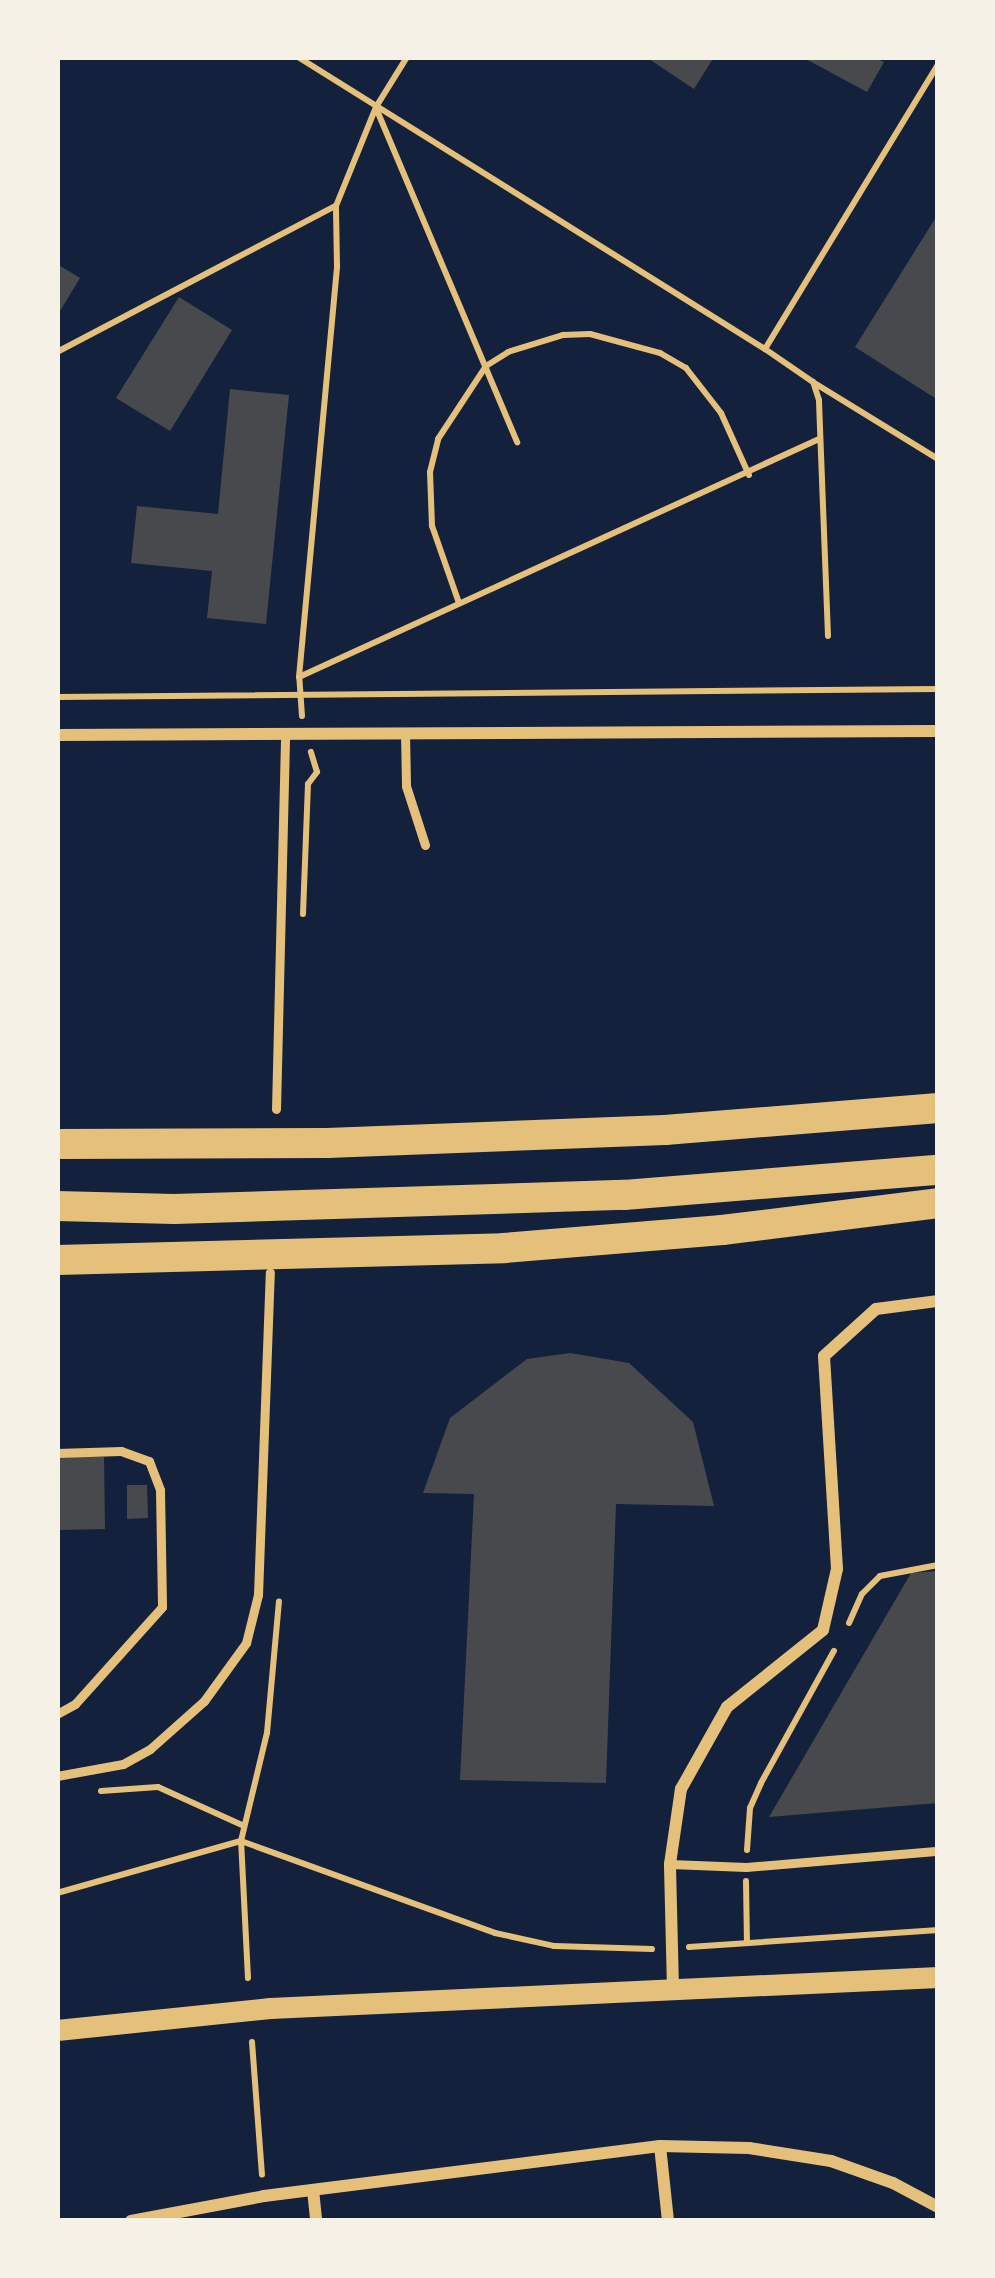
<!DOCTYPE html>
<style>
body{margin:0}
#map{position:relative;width:995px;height:2278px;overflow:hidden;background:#14213d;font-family:Cabin,sans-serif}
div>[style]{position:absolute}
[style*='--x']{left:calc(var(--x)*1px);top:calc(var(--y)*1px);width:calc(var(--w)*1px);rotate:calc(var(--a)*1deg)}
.building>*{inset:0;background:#48494c}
.path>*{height:6px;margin:-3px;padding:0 3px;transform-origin:3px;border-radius:3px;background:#e5c07b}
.service>*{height:9px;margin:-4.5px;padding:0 4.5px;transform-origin:4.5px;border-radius:4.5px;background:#e5c07b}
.minor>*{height:12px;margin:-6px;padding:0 6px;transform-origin:6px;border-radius:6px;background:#e5c07b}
.tertiary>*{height:21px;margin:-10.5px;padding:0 10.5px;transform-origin:10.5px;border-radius:10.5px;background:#e5c07b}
.motorway>*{height:30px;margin:-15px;padding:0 15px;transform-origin:15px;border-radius:15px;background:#e5c07b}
span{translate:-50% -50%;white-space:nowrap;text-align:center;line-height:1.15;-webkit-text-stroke:9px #f6f1e7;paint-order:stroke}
.frame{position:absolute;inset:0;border:60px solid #f6f1e7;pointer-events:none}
</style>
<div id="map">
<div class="building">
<i style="clip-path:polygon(646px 57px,714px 57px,694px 89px)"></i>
<i style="clip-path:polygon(802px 57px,874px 57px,884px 62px,867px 92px)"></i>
<i style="clip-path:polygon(938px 214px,938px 400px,855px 347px)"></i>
<i style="clip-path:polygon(57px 264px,80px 278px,57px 316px)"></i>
<i style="clip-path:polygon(179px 297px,232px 330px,170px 431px,116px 398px)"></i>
<i style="clip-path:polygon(230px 389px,289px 395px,266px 624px,207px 618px,212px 571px,131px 563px,137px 506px,218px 514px)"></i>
<i style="clip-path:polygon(570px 1353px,629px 1363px,693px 1422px,714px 1506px,616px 1504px,606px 1783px,460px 1780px,474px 1494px,423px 1493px,450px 1418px,527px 1359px)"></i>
<i style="clip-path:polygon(57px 1457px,104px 1457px,105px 1529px,57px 1530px)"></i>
<i style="clip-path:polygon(127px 1485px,147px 1485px,148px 1518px,127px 1519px)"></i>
<i style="clip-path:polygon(938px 1571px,938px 1803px,769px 1817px,911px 1573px)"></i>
</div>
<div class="path">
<i style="--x:298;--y:57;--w:551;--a:32.02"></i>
<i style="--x:376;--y:108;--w:363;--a:67.1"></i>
<i style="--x:57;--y:352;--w:314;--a:-27.7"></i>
<i style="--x:816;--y:384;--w:143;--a:31.6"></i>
<i style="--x:459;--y:603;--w:82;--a:-109.3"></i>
<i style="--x:432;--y:526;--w:54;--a:-92.1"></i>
<i style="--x:430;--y:472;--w:34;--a:-76"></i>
<i style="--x:438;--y:439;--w:87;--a:-56.7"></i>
<i style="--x:486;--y:366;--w:26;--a:-32"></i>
<i style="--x:508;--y:352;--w:58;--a:-17.2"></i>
<i style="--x:563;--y:335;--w:27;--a:-2"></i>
<i style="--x:590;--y:334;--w:73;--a:15.2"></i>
<i style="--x:660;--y:353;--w:30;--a:30"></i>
<i style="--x:686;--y:368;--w:57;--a:52.1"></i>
<i style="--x:721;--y:413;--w:68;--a:65.7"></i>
<i style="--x:828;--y:636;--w:236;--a:-92.2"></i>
<i style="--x:819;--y:400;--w:19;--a:-108"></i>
<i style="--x:813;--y:382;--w:58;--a:-145.5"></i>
<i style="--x:765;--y:349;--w:333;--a:-58.7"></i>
<i style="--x:299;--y:677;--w:572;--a:-24.59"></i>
<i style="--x:57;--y:697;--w:881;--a:-0.52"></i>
<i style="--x:302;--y:716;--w:39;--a:-94"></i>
<i style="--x:299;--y:677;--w:413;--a:-84.7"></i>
<i style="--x:337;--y:266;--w:60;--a:-91"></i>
<i style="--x:336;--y:206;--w:107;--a:-68"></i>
<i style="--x:376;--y:107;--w:59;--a:-58.2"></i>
<i style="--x:303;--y:914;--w:130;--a:-87.8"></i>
<i style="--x:308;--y:784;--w:15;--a:-53"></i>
<i style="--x:317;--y:772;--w:21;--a:-107"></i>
<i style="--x:849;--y:1623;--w:32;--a:-66"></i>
<i style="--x:862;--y:1594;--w:25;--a:-45"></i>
<i style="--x:880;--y:1576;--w:59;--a:-10.7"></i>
<i style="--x:101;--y:1791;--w:57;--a:-4"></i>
<i style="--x:158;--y:1787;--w:94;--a:24.4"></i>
<i style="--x:747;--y:1850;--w:42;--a:-85.9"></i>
<i style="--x:750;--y:1808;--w:27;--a:-66"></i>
<i style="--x:761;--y:1783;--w:151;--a:-61.1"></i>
<i style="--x:746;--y:1881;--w:62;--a:89.1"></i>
<i style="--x:57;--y:1893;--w:191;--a:-15.8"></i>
<i style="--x:241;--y:1841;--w:111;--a:-76.5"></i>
<i style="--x:267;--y:1733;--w:132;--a:-84.8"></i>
<i style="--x:689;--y:1947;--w:250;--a:-3.9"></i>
<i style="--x:248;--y:1978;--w:137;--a:-92.9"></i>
<i style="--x:241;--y:1841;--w:270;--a:19.9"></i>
<i style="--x:495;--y:1933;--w:60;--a:12.4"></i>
<i style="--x:554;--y:1946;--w:98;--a:1.8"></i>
<i style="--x:252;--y:2042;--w:133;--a:85.7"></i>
</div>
<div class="service">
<i style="--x:405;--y:733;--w:53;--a:88.9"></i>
<i style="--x:406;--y:786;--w:62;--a:72.1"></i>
<i style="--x:276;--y:1109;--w:374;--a:-88.6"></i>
<i style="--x:57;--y:1453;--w:64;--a:-1.8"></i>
<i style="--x:121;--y:1451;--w:30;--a:20"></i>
<i style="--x:149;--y:1461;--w:31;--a:69"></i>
<i style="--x:160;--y:1490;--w:117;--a:89"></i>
<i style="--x:162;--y:1607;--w:130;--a:131.9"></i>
<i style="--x:75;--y:1704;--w:21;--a:151"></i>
<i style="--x:57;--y:1776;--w:67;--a:-10.3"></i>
<i style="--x:123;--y:1764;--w:31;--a:-29"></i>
<i style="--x:150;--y:1749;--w:72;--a:-41.6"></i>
<i style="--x:204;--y:1701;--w:72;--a:-54.1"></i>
<i style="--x:246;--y:1643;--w:49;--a:-76"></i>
<i style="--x:258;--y:1595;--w:323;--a:-87.9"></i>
<i style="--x:670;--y:1864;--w:76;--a:2.3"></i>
<i style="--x:746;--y:1867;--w:193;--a:-4.8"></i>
</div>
<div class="minor">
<i style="--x:57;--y:735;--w:881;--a:-0.26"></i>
<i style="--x:673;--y:1989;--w:125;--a:-91.4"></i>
<i style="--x:670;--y:1864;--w:76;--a:-81.7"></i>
<i style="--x:681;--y:1789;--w:94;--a:-60.7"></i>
<i style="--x:727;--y:1707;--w:123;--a:-38.7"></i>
<i style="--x:823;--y:1630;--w:63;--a:-77.1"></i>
<i style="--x:837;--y:1569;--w:213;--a:-93.5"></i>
<i style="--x:824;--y:1356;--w:70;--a:-42.1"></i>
<i style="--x:876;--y:1309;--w:63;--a:-7.4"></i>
<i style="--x:660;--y:2146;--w:75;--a:83.9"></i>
<i style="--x:313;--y:2190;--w:31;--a:84"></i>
<i style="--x:131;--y:2221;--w:135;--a:-10.6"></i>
<i style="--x:264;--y:2196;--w:399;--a:-7.2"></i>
<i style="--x:660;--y:2146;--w:89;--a:1.3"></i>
<i style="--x:749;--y:2148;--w:83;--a:9"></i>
<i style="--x:831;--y:2161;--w:66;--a:19.5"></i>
<i style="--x:893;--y:2183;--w:51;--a:28.1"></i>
</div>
<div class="tertiary">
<i style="--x:57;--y:2030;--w:214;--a:-5.9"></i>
<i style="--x:270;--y:2008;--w:669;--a:-2.66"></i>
</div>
<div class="motorway">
<i style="--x:57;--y:1144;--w:270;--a:-0.2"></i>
<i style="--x:327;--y:1143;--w:338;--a:-2.2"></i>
<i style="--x:665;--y:1130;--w:274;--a:-4.6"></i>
<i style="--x:57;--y:1206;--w:117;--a:1.5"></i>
<i style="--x:174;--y:1209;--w:450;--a:-1.8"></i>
<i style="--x:624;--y:1195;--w:315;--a:-4.6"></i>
<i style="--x:57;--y:1260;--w:447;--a:-1.5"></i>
<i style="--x:504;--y:1248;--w:219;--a:-4.7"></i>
<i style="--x:722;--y:1230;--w:218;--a:-7.1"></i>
</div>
<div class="frame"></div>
</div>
